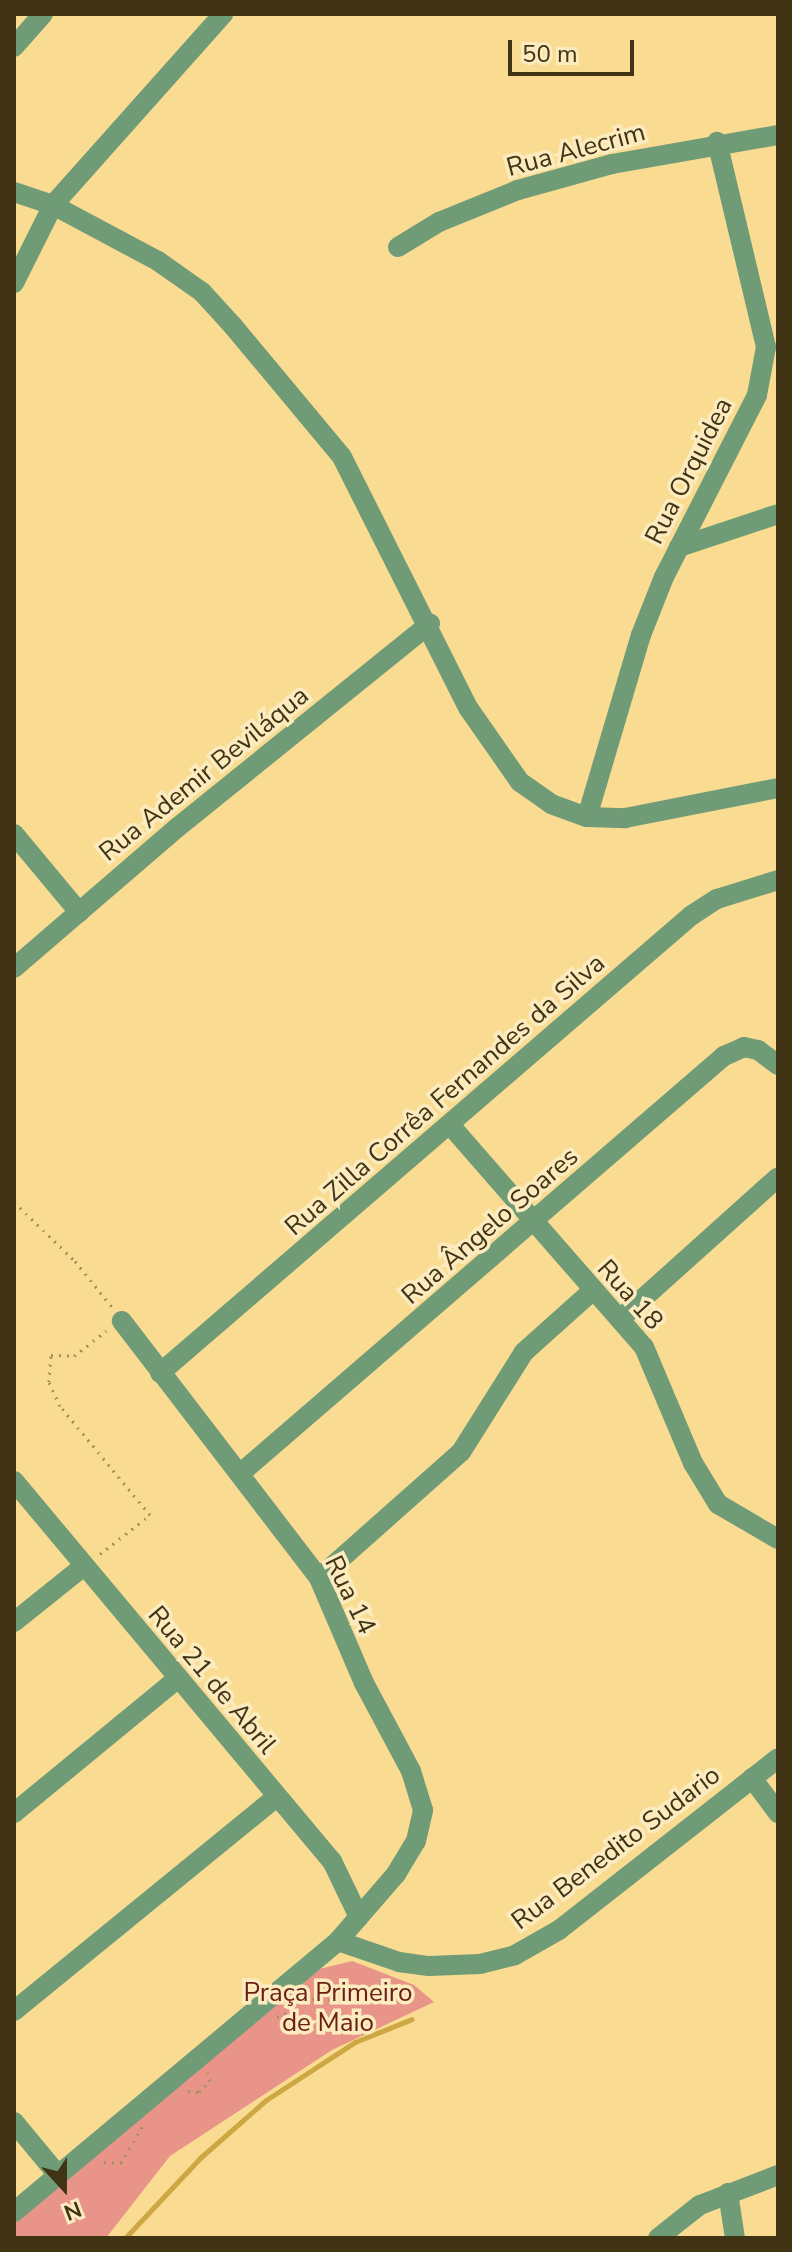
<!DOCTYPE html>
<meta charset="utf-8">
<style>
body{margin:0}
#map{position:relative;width:792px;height:2252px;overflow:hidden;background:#f9dc92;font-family:"Nunito Sans",sans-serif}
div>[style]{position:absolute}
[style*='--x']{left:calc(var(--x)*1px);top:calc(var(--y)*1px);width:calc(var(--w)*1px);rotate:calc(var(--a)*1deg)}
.green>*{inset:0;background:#e89488}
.stream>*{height:5px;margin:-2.5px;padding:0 2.5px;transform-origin:2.5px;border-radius:2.5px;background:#cca742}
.path>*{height:3px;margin-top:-1.5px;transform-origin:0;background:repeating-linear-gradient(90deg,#a7915a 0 2px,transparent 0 8px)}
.minor>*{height:20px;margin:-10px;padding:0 10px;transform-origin:10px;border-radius:10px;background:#709b77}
span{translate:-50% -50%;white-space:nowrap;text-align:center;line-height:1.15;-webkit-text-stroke:7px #fcebbf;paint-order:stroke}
.street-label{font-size:26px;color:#403415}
.park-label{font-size:26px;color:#6b1d16}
.frame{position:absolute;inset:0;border:16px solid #403415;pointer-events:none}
.north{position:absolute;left:24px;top:2148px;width:80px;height:80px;-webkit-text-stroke:6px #fcebbf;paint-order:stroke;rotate:159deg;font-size:22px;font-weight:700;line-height:32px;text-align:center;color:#403415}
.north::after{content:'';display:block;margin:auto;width:28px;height:36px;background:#403415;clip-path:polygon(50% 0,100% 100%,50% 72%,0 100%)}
.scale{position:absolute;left:508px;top:40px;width:126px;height:36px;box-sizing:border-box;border:4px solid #403415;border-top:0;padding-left:10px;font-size:24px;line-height:28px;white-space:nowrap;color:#403415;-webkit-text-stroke:6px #fcebbf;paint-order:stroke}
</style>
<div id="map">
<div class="green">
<i style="clip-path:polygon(352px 1961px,414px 1985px,434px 2002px,332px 2050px,170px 2156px,106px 2238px,14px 2238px,14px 2220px,307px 1972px)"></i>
</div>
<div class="stream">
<i style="--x:125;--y:2238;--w:110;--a:-46.8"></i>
<i style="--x:200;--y:2158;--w:88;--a:-41.3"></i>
<i style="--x:266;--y:2100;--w:106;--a:-33.1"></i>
<i style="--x:355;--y:2042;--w:61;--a:-22"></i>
</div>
<div class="path">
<i style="--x:14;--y:1202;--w:85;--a:44"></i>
<i style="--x:75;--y:1261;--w:59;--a:51.2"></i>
<i style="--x:100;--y:1554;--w:63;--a:-38"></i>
<i style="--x:150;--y:1515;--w:141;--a:-129.5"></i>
<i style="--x:60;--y:1406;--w:26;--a:-115"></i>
<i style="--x:49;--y:1382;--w:27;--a:-86"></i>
<i style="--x:51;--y:1355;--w:23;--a:2"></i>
<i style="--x:74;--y:1356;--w:41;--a:-38"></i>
<i style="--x:304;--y:1998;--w:73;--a:3.9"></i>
<i style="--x:377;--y:2003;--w:21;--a:-14"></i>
<i style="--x:397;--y:1998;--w:22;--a:-39"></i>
<i style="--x:277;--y:2017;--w:17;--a:-24"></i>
<i style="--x:293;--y:2010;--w:22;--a:-54"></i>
<i style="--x:188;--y:2091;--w:11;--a:5"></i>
<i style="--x:199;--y:2092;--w:16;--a:-45"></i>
<i style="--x:210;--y:2081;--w:9;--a:-108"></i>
<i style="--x:104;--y:2162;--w:17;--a:3"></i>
<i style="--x:121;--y:2163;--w:42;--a:-59.7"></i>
</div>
<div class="minor">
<i style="--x:14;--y:47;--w:44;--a:-48.7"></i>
<i style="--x:14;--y:192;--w:41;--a:18.4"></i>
<i style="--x:53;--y:205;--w:119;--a:28.1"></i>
<i style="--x:158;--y:261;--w:54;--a:35.2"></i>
<i style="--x:202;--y:292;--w:46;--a:47.6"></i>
<i style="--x:233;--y:326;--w:170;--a:50.2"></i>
<i style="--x:342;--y:457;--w:282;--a:63.3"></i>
<i style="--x:469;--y:709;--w:89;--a:55.1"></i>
<i style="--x:520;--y:782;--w:38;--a:35"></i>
<i style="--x:551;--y:804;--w:38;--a:20"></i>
<i style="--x:587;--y:817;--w:38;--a:2"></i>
<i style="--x:625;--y:818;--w:156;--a:-11.1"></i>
<i style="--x:398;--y:247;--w:48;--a:-31.4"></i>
<i style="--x:439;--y:222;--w:85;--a:-22.1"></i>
<i style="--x:518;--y:190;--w:98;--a:-15.5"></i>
<i style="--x:612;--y:164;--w:169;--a:-9.9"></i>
<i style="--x:14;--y:283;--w:87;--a:-63.4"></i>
<i style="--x:53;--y:205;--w:256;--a:-48.3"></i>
<i style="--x:679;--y:547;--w:104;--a:-18.4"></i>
<i style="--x:587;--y:817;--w:190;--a:-73.5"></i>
<i style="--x:641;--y:635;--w:62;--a:-68.4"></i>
<i style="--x:664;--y:577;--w:204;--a:-62.9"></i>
<i style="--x:757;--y:395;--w:49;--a:-79.4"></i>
<i style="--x:766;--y:347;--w:211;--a:-103.4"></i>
<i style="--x:14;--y:834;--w:102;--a:50.2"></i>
<i style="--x:14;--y:968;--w:216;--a:-40.7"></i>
<i style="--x:178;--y:827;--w:324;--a:-38.9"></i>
<i style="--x:451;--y:1126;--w:293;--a:48.9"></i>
<i style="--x:644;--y:1347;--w:126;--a:67.1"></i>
<i style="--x:693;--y:1463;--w:48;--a:58.6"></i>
<i style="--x:718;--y:1504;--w:69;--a:30.3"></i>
<i style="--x:620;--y:1319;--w:212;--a:-41.9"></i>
<i style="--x:160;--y:1373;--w:702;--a:-40.73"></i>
<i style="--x:692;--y:915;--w:30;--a:-33"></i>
<i style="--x:717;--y:899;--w:64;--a:-17.3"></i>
<i style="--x:242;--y:1472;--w:637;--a:-40.8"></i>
<i style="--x:724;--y:1056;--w:22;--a:-24"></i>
<i style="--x:744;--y:1047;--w:14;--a:12"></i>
<i style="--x:758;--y:1050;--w:25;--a:37"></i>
<i style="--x:14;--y:1481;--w:496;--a:50.1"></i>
<i style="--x:332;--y:1861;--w:62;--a:64.3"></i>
<i style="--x:319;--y:1578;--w:190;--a:-41.6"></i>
<i style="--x:461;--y:1452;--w:118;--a:-57.8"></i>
<i style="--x:524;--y:1352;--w:90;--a:-41.8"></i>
<i style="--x:14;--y:1622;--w:90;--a:-38.7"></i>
<i style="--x:752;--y:1778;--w:44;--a:53.4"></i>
<i style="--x:14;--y:1813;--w:211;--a:-39.4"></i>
<i style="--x:338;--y:1941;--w:65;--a:19"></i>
<i style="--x:399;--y:1962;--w:30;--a:8"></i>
<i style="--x:429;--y:1966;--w:51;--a:-2.2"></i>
<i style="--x:480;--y:1964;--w:36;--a:-14"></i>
<i style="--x:515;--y:1955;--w:51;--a:-29.6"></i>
<i style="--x:559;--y:1930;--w:278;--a:-38.1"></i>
<i style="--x:14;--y:2011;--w:337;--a:-39.2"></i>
<i style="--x:14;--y:2122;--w:69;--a:50.3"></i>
<i style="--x:728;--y:2193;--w:46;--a:81.2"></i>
<i style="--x:14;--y:2212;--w:422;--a:-39.9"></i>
<i style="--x:338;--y:1941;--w:89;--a:-49.1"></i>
<i style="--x:396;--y:1874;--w:39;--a:-59"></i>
<i style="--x:416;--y:1841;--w:32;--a:-77"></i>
<i style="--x:423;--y:1810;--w:41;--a:-107.1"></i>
<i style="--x:411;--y:1771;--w:100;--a:-118.1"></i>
<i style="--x:364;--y:1683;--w:114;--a:-113.2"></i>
<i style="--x:319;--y:1578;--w:324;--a:-127.5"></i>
<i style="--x:658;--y:2238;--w:53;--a:-38.2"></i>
<i style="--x:700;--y:2205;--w:84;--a:-21"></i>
</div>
<div class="street-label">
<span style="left:576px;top:150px;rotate:-15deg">Rua Alecrim</span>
<span style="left:689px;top:471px;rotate:-63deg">Rua Orquidea</span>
<span style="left:204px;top:774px;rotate:-39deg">Rua Ademir Beviláqua</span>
<span style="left:445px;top:1095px;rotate:-41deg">Rua Zilla Corrêa Fernandes da Silva</span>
<span style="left:490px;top:1226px;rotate:-41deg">Rua Ângelo Soares</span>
<span style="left:630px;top:1295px;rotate:48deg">Rua 18</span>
<span style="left:350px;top:1595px;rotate:64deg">Rua 14</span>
<span style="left:212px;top:1680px;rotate:50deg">Rua 21 de Abril</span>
<span style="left:616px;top:1848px;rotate:-37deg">Rua Benedito Sudario</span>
</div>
<div class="park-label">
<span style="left:328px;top:2008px">Praça Primeiro<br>de Maio</span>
</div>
<div class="frame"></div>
<div class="north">N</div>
<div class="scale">50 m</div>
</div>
